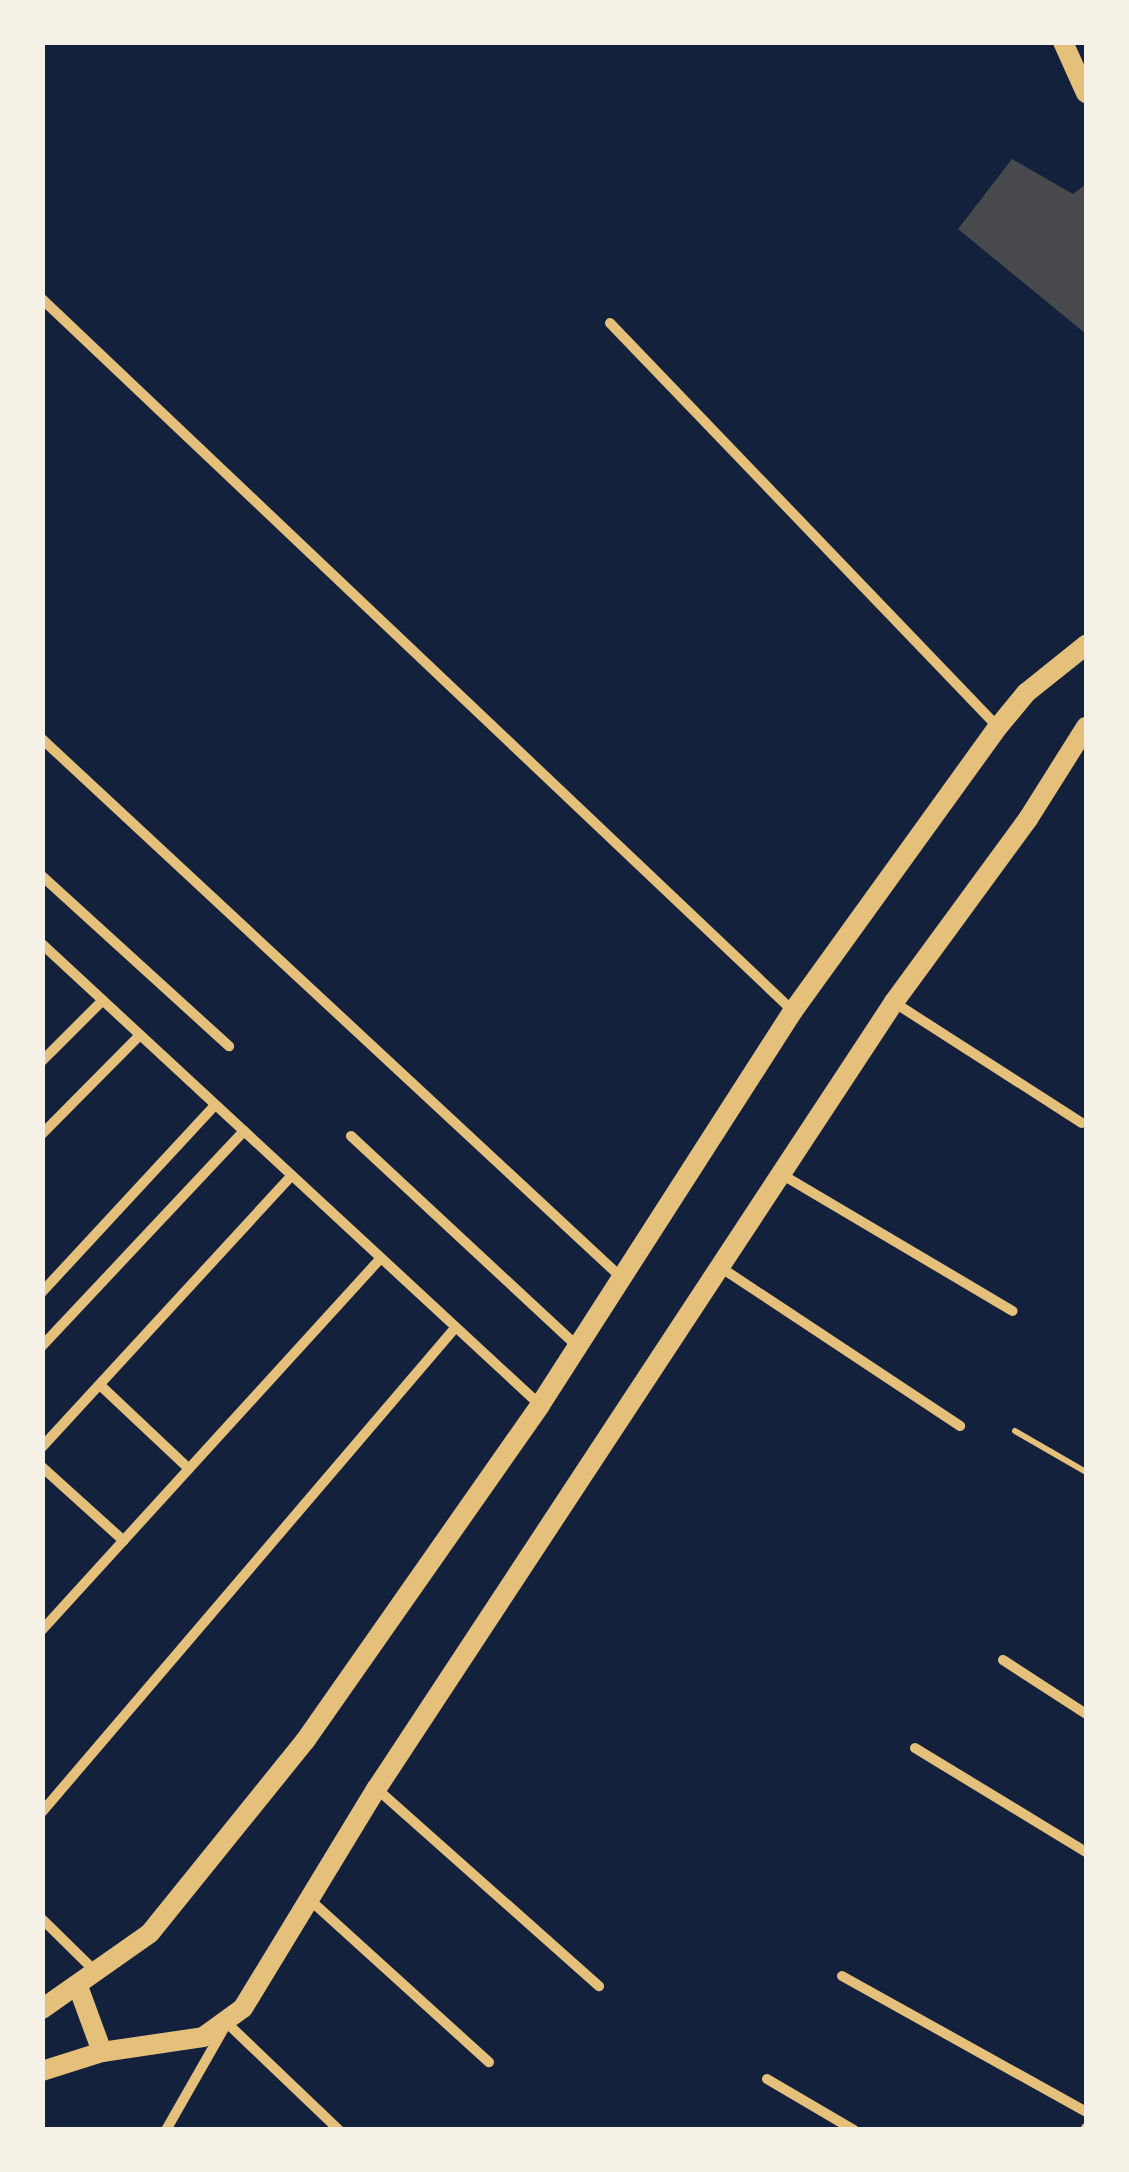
<!DOCTYPE html>
<style>
body{margin:0}
#map{position:relative;width:1129px;height:2172px;overflow:hidden;background:#14213d;font-family:"IBM Plex Sans",sans-serif}
div>[style]{position:absolute}
[style*='--x']{left:calc(var(--x)*1px);top:calc(var(--y)*1px);width:calc(var(--w)*1px);rotate:calc(var(--a)*1deg)}
.building>*{inset:0;background:#48494c}
.path>*{height:6px;margin:-3px;padding:0 3px;transform-origin:3px;border-radius:3px;background:#e5c07b}
.minor>*{height:10px;margin:-5px;padding:0 5px;transform-origin:5px;border-radius:5px;background:#e5c07b}
.secondary>*{height:20px;margin:-10px;padding:0 10px;transform-origin:10px;border-radius:10px;background:#e5c07b}
span{translate:-50% -50%;white-space:nowrap;text-align:center;line-height:1.15;-webkit-text-stroke:8px #f6f1e7;paint-order:stroke}
.frame{position:absolute;inset:0;border:45px solid #f6f1e7;pointer-events:none}
</style>
<div id="map">
<div class="building">
<i style="clip-path:polygon(1012px 159px,1073px 194px,1086px 184px,1086px 334px,958px 229px)"></i>
</div>
<div class="path">
<i style="--x:1015;--y:1431;--w:82;--a:30"></i>
</div>
<div class="minor">
<i style="--x:42;--y:299;--w:1035;--a:43.47"></i>
<i style="--x:610;--y:323;--w:560;--a:46.16"></i>
<i style="--x:42;--y:739;--w:793;--a:42.91"></i>
<i style="--x:42;--y:876;--w:253;--a:42.3"></i>
<i style="--x:42;--y:944;--w:679;--a:42.79"></i>
<i style="--x:895;--y:1003;--w:222;--a:32.7"></i>
<i style="--x:42;--y:1061;--w:86;--a:-45"></i>
<i style="--x:42;--y:1134;--w:139;--a:-45.3"></i>
<i style="--x:351;--y:1136;--w:310;--a:42.9"></i>
<i style="--x:781;--y:1174;--w:269;--a:30.6"></i>
<i style="--x:720;--y:1267;--w:288;--a:33.5"></i>
<i style="--x:42;--y:1292;--w:255;--a:-47.2"></i>
<i style="--x:42;--y:1346;--w:295;--a:-46.8"></i>
<i style="--x:100;--y:1385;--w:122;--a:43.3"></i>
<i style="--x:42;--y:1447;--w:369;--a:-47.4"></i>
<i style="--x:42;--y:1467;--w:110;--a:42.1"></i>
<i style="--x:42;--y:1630;--w:503;--a:-47.66"></i>
<i style="--x:1003;--y:1660;--w:99;--a:33"></i>
<i style="--x:915;--y:1748;--w:200;--a:31.3"></i>
<i style="--x:377;--y:1789;--w:297;--a:41.6"></i>
<i style="--x:42;--y:1812;--w:636;--a:-49.53"></i>
<i style="--x:309;--y:1899;--w:243;--a:42.2"></i>
<i style="--x:42;--y:1919;--w:74;--a:44.5"></i>
<i style="--x:842;--y:1976;--w:279;--a:29.1"></i>
<i style="--x:767;--y:2079;--w:101;--a:30.4"></i>
<i style="--x:166;--y:2130;--w:123;--a:-60.3"></i>
<i style="--x:227;--y:2023;--w:155;--a:43.7"></i>
<i style="--x:1086;--y:2130;--w:2;--a:-90"></i>
</div>
<div class="secondary">
<i style="--x:1063;--y:42;--w:56;--a:65.7"></i>
<i style="--x:79;--y:1989;--w:67;--a:69.9"></i>
<i style="--x:42;--y:2009;--w:132;--a:-35.1"></i>
<i style="--x:150;--y:1933;--w:247;--a:-51.1"></i>
<i style="--x:305;--y:1741;--w:410;--a:-55"></i>
<i style="--x:540;--y:1405;--w:468;--a:-57.3"></i>
<i style="--x:793;--y:1011;--w:350;--a:-54.2"></i>
<i style="--x:998;--y:727;--w:44;--a:-50.5"></i>
<i style="--x:1026;--y:693;--w:77;--a:-38.7"></i>
<i style="--x:42;--y:2071;--w:63;--a:-17.6"></i>
<i style="--x:102;--y:2052;--w:102;--a:-8.4"></i>
<i style="--x:203;--y:2037;--w:49;--a:-35.9"></i>
<i style="--x:243;--y:2008;--w:258;--a:-58.7"></i>
<i style="--x:377;--y:1788;--w:941;--a:-56.66"></i>
<i style="--x:894;--y:1002;--w:227;--a:-53.8"></i>
<i style="--x:1028;--y:819;--w:109;--a:-57.8"></i>
</div>
<div class="frame"></div>
</div>
